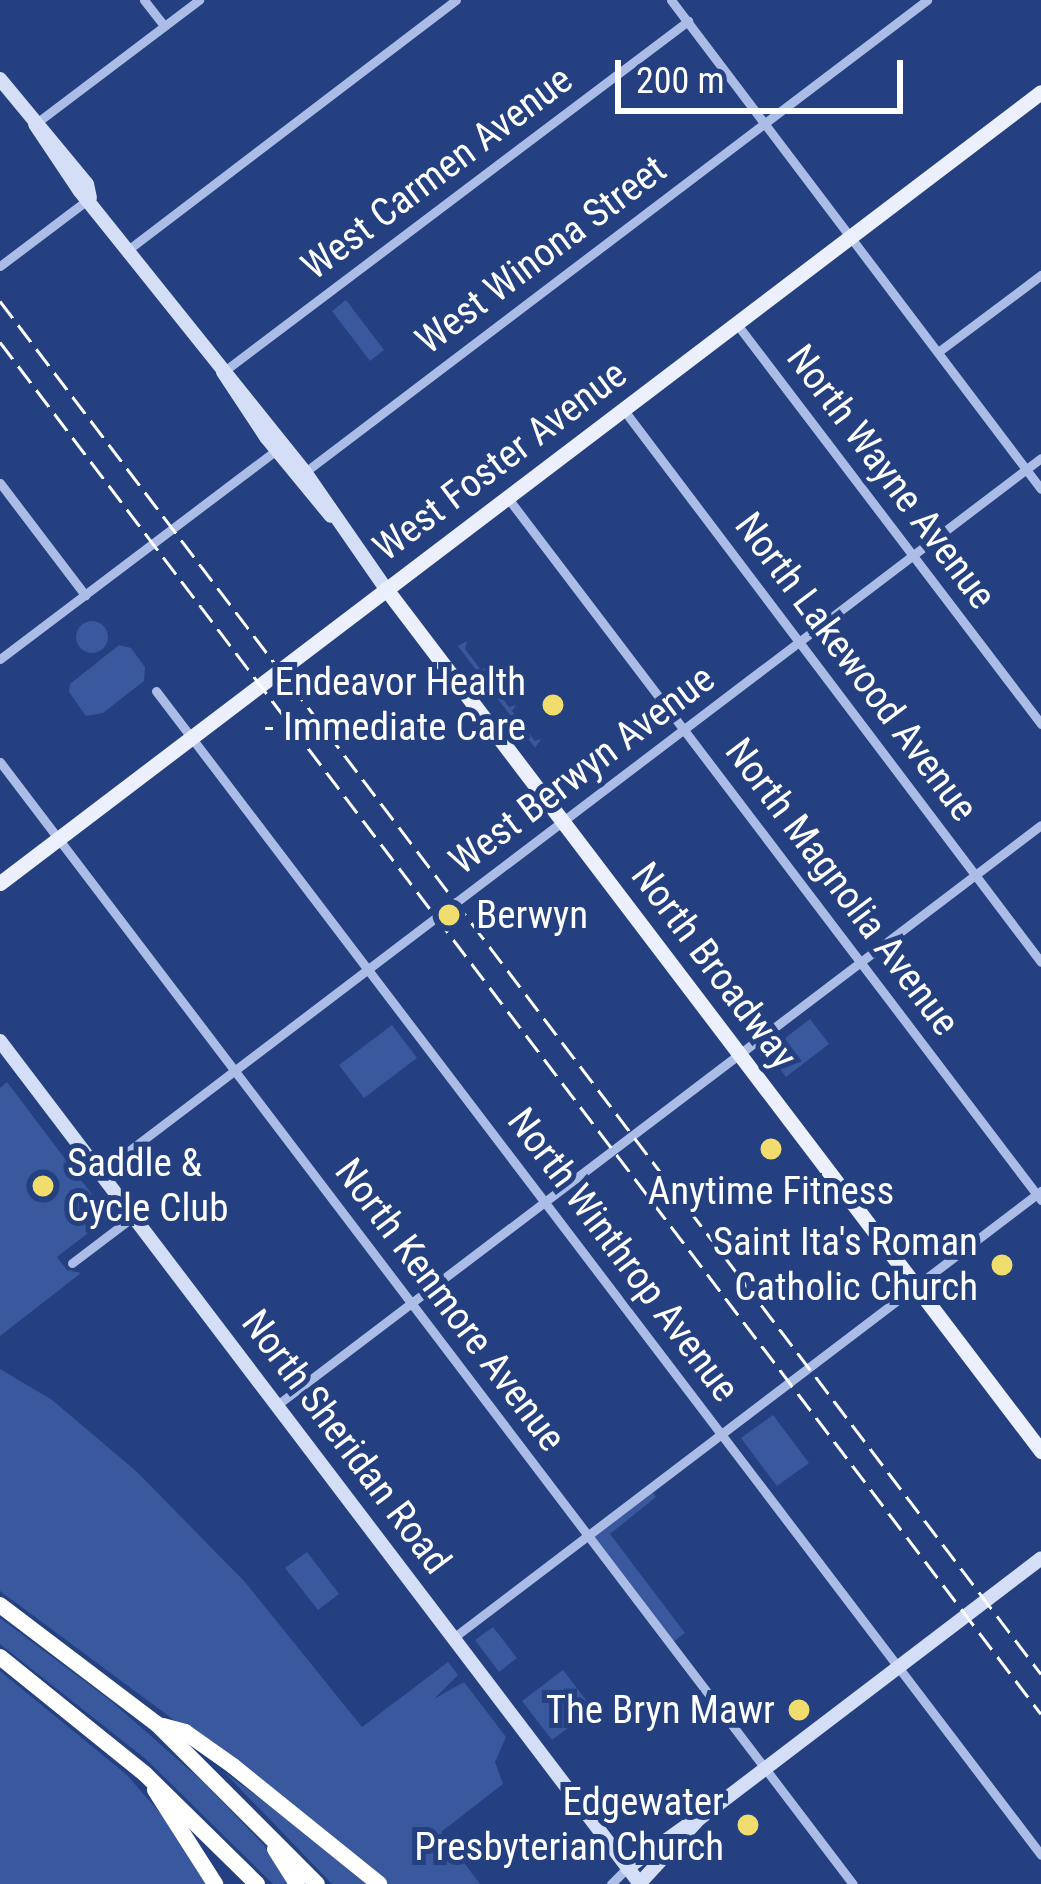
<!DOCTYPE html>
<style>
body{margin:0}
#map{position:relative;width:1041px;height:1884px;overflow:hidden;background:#244080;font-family:"Roboto Condensed",sans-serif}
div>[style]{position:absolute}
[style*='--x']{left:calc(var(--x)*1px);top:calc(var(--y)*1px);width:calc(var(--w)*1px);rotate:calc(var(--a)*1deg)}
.green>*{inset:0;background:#39589d}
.round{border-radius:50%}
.minor>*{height:9px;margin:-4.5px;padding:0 4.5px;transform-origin:4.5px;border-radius:4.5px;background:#abbde6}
.secondary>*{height:14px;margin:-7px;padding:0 7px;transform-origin:7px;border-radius:7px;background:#d4def6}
.primary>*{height:15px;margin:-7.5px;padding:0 7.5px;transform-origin:7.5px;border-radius:7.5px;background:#ecf0fd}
.motorway>*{height:16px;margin:-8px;padding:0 8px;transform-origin:8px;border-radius:8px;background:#fff}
.rail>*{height:3px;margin-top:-1.5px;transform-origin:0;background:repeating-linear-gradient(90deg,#fff 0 21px,transparent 0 30px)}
.dots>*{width:33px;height:33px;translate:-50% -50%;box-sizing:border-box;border:6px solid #244080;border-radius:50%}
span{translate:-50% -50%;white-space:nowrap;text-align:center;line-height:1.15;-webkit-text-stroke:10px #244080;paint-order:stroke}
.street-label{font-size:39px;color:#fff}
.poi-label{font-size:39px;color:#fff}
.right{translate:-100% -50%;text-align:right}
.left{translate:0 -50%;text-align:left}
.scale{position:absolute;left:615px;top:60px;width:288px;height:54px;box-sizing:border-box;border:6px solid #fff;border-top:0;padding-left:15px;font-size:36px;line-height:42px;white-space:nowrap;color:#fff;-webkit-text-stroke:9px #244080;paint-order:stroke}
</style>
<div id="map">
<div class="green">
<i style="clip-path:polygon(346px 300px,384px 350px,370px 361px,332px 311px)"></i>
<i class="round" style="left:76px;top:621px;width:32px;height:32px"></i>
<i style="clip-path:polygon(467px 641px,465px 649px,481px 670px,487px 667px,484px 674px,509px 707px,516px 705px,512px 711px,535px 741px,541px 739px,535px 748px,458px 646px)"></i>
<i style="clip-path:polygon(119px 645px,131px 648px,145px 667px,144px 681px,103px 713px,86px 716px,69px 692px,70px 684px)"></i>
<i style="clip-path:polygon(810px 1019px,829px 1044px,786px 1077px,767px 1052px)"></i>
<i style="clip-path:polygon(392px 1025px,417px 1058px,364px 1098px,339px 1065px)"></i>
<i style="clip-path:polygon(7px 1082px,109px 1217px,57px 1257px,67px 1270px,81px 1273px,0 1336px,0 1088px)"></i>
<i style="clip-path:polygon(0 1369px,52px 1400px,136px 1471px,244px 1581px,362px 1727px,448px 1662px,458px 1675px,434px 1699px,464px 1682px,506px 1737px,495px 1762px,503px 1784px,441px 1832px,480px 1884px,386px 1884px,309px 1820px,0 1591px)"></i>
<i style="clip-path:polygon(773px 1415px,809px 1463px,777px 1486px,741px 1438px)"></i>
<i style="clip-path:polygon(653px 1493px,656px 1497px,610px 1534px,685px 1633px,673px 1642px,593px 1537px)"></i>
<i style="clip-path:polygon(307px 1552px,339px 1594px,318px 1610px,285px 1568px)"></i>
<i style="clip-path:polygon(0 1618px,111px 1701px,202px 1781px,263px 1844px,290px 1884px,273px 1884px,147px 1760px,0 1644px)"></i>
<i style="clip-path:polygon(493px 1627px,517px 1658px,499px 1672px,475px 1640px)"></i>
<i style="clip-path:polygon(563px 1670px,593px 1709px,552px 1740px,522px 1701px)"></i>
<i style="clip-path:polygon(0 1671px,127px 1775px,167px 1821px,207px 1884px,0 1884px)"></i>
<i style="clip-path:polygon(224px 1772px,342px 1859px,370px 1884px,332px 1884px)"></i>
</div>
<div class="minor">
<i style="--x:144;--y:0;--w:33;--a:52"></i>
<i style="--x:671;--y:0;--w:613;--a:52.89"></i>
<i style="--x:35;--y:124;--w:206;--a:-37.1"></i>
<i style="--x:129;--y:249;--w:411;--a:-37.3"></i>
<i style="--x:0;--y:266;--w:113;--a:-37.1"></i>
<i style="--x:736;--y:323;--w:504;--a:52.74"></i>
<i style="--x:938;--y:352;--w:129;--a:-36.8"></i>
<i style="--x:223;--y:372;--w:583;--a:-37.05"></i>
<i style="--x:623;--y:409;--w:693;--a:52.92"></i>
<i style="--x:305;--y:472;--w:781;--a:-37.19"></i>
<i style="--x:0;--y:483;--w:141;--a:52.8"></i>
<i style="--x:507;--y:497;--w:883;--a:52.78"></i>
<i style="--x:0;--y:659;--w:348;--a:-37.1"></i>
<i style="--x:156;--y:691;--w:1462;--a:52.75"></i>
<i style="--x:0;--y:762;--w:1409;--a:52.76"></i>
<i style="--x:101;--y:1172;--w:1180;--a:-37.22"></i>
<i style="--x:72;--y:1263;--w:78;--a:-37.2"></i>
<i style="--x:277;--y:1405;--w:959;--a:-37.2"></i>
<i style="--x:453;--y:1638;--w:739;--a:-37.24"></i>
<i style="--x:611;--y:1884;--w:23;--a:-45"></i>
</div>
<div class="secondary">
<i style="--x:0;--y:79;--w:136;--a:50.4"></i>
<i style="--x:87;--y:184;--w:14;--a:78"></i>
<i style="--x:35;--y:124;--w:79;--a:56.3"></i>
<i style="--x:79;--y:190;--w:361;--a:51.3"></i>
<i style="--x:305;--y:472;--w:142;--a:55.3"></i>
<i style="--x:223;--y:372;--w:78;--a:56.5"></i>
<i style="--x:266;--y:437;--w:102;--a:50.6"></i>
<i style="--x:0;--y:1041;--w:1058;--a:52.79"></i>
<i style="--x:627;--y:1868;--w:76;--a:-35.4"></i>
<i style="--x:639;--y:1884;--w:88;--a:-47.3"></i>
<i style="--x:699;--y:1819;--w:430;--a:-37.3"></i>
</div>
<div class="primary">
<i style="--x:386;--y:589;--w:1083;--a:52.77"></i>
<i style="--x:0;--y:883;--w:1307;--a:-37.23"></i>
</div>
<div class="motorway">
<i style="--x:0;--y:1605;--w:197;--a:37.2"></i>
<i style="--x:157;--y:1724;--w:226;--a:45"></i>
<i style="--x:0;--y:1657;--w:186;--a:38.9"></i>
<i style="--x:145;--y:1774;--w:157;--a:44.5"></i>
<i style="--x:163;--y:1726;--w:23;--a:15"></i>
<i style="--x:185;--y:1732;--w:59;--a:35.3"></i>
<i style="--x:233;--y:1766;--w:188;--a:38.9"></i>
<i style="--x:155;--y:1790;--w:112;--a:57.4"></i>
<i style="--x:275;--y:1849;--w:41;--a:57.8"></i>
</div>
<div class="rail">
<i style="--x:0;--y:301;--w:1723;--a:52.83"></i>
<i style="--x:0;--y:342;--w:1722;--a:52.81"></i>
</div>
<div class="dots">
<i style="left:553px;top:705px;background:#f1dd6e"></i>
<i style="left:449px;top:915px;background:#f1dd6e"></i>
<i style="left:771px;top:1149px;background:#f1dd6e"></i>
<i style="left:43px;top:1186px;background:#f1dd6e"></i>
<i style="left:1002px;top:1265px;background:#f1dd6e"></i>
<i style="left:799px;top:1710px;background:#f1dd6e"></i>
<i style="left:748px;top:1825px;background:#f1dd6e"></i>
</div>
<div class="street-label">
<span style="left:437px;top:173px;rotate:-37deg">West Carmen Avenue</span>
<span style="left:541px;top:255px;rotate:-37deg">West Winona Street</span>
<span style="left:500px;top:461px;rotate:-37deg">West Foster Avenue</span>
<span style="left:891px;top:477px;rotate:53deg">North Wayne Avenue</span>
<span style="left:856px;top:667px;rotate:53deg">North Lakewood Avenue</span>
<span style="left:582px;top:770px;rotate:-37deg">West Berwyn Avenue</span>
<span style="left:842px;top:887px;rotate:53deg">North Magnolia Avenue</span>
<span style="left:714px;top:966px;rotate:53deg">North Broadway</span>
<span style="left:623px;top:1255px;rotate:53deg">North Winthrop Avenue</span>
<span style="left:450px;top:1305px;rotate:53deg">North Kenmore Avenue</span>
<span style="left:346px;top:1442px;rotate:53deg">North Sheridan Road</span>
</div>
<div class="poi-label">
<span class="right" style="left:526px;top:705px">Endeavor Health<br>- Immediate Care</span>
<span class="left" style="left:476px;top:915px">Berwyn</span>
<span class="left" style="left:67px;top:1186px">Saddle &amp;<br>Cycle Club</span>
<span style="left:771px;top:1191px">Anytime Fitness</span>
<span class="right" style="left:978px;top:1265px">Saint Ita's Roman<br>Catholic Church</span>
<span class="right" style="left:775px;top:1710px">The Bryn Mawr</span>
<span class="right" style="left:724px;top:1825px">Edgewater<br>Presbyterian Church</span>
</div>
<div class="scale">200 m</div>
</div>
